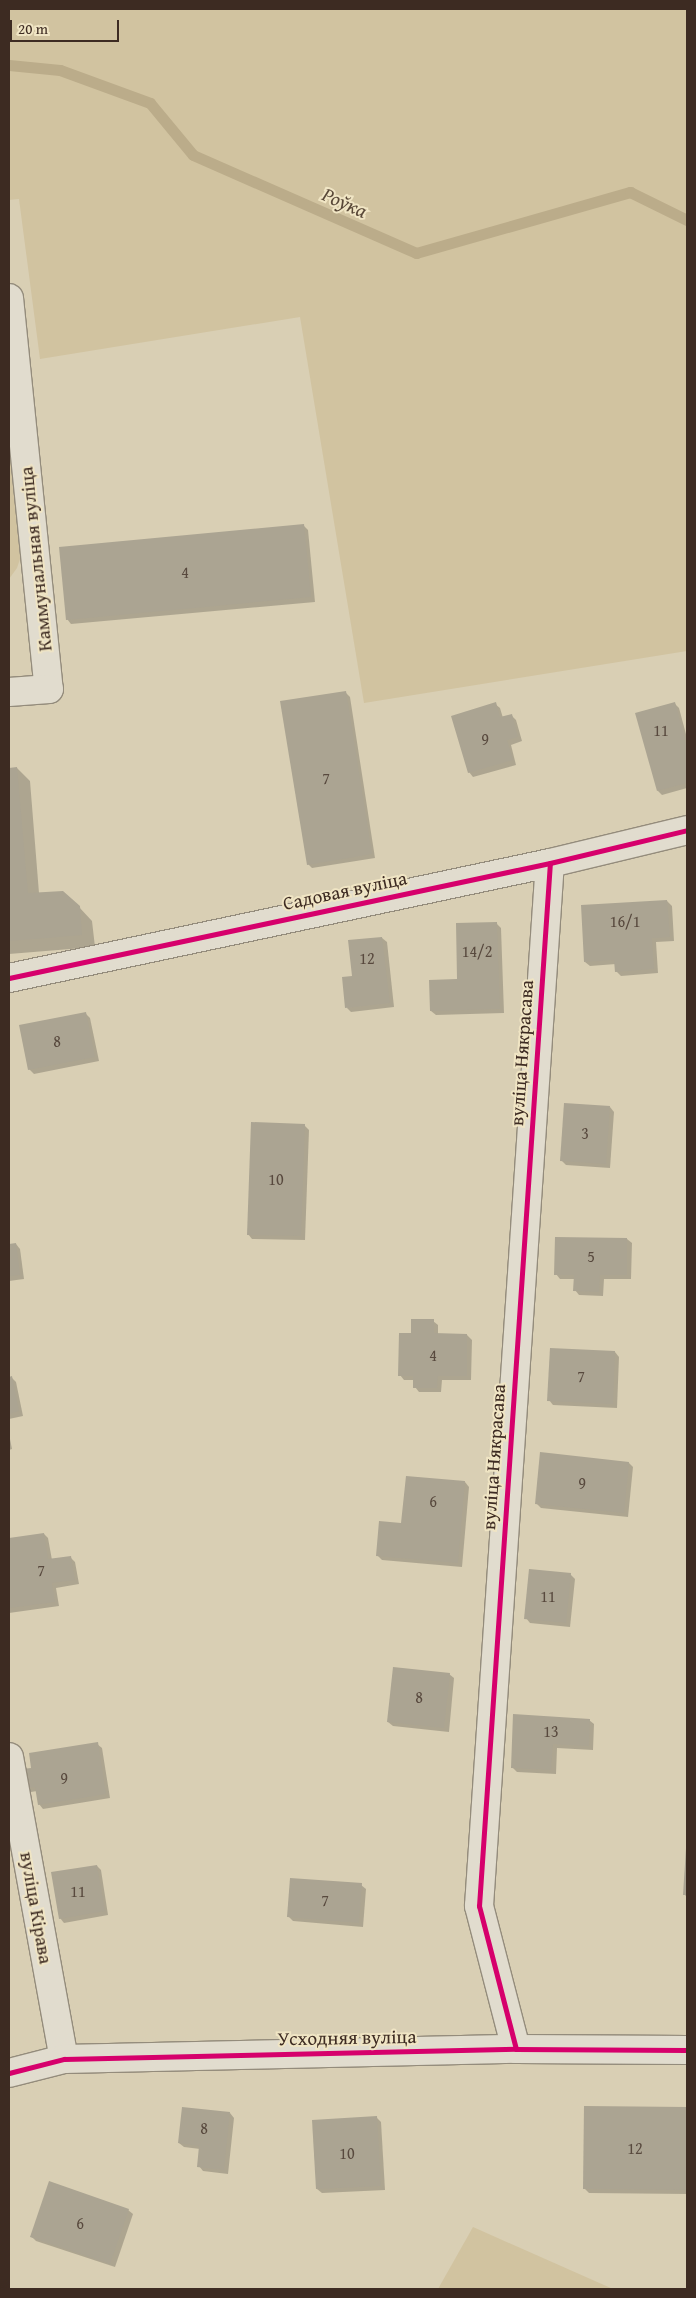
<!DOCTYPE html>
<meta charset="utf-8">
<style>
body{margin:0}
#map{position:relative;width:696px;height:2298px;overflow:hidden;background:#d9cfb4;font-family:"Gentium Book Plus",serif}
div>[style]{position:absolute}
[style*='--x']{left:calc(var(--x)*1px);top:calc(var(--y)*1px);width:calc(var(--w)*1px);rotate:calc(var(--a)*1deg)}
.green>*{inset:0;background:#d1c3a0}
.shadow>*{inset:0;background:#0003}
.stream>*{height:11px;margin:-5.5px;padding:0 5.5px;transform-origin:5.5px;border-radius:5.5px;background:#bbac8a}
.building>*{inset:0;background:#aba492}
.roads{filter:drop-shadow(1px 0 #948c7c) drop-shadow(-1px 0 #948c7c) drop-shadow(0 1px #948c7c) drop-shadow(0 -1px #948c7c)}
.minor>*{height:28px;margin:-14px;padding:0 14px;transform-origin:14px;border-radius:14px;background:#e1dcce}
.cycleway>*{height:5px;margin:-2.5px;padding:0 2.5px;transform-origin:2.5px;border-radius:2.5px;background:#d6006c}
span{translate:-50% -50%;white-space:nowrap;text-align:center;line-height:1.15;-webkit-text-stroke:4px #f0e5c4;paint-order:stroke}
.number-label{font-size:16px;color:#58493e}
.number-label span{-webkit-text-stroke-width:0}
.street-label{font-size:19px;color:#3d2b22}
.water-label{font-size:20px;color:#594838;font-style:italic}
.frame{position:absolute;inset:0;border:10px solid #3d2b22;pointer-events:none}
.scale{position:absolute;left:10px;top:20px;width:109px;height:22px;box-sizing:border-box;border:2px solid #3d2b22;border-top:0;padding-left:6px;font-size:15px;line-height:18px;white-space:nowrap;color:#3d2b22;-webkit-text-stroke:4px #f0e5c4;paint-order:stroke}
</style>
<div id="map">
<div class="green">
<i style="clip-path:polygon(9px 9px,687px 9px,687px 651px,364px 703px,300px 317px,40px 359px,19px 199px,9px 200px)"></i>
<i style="clip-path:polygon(9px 440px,22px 553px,17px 568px,9px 579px)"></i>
<i style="clip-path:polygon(473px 2227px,613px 2289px,438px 2289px)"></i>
</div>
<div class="shadow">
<i style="clip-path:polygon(303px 525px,308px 530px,315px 602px,71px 624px,67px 619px)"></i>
<i style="clip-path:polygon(345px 692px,350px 697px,375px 858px,312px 868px,308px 864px)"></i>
<i style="clip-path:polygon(674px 703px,679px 708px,687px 738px,687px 788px,662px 795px,658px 791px)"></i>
<i style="clip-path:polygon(495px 704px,500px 708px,503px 718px,511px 715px,516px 720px,522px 741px,511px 745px,516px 765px,473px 777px,469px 772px)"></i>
<i style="clip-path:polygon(17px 768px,30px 781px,39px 893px,79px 907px,92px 921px,95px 947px,9px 954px,9px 769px)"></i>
<i style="clip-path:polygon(667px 901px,672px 906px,674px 941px,656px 942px,658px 973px,621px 976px,616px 971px,616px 964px,590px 966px,585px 962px)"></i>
<i style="clip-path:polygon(496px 923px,501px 928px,504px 1013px,436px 1015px,431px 1011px,459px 980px)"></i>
<i style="clip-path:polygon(382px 938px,387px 942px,394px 1007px,351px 1012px,347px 1008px)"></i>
<i style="clip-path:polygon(85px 1013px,90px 1018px,99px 1061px,34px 1074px,29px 1069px)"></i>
<i style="clip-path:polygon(610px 1107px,614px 1112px,610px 1168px,566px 1165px,561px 1160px)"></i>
<i style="clip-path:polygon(304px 1125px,309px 1130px,305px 1240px,252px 1239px,248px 1234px)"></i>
<i style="clip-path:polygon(627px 1239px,632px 1243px,631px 1279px,604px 1279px,603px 1296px,579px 1295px,575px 1290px,575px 1279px,560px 1279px,556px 1274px)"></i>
<i style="clip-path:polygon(16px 1244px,20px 1249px,24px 1279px,9px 1281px,9px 1245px)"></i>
<i style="clip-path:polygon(433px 1321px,438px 1325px,438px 1335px,467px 1335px,472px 1340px,471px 1380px,442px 1380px,441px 1392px,419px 1392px,415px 1387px,415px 1380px,404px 1380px,400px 1375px,413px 1335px)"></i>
<i style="clip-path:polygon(615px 1352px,619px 1357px,617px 1408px,553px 1405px,549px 1400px)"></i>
<i style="clip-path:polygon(9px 1378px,12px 1378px,16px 1382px,23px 1416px,9px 1419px)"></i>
<i style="clip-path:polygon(9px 1434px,12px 1449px,9px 1450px)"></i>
<i style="clip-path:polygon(629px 1463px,633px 1467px,628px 1517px,541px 1508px,536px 1503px)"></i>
<i style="clip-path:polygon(465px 1482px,469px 1487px,462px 1567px,382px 1560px,377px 1555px,402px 1524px)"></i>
<i style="clip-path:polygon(44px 1534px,48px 1538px,52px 1560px,70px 1557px,75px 1562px,79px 1584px,56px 1588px,59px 1606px,9px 1613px,9px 1539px)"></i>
<i style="clip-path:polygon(570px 1574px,575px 1579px,570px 1627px,530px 1623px,526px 1618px)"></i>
<i style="clip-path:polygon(449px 1674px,454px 1678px,449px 1732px,393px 1726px,388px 1722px)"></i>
<i style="clip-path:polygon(589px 1720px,594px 1724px,593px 1750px,557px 1748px,556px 1774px,517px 1772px,512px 1767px)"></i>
<i style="clip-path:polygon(97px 1744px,102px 1748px,110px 1798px,43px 1809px,39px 1804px,37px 1791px,31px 1792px,27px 1788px,33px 1769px)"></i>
<i style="clip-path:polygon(687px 1848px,687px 1897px,684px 1894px)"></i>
<i style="clip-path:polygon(97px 1866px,101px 1870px,108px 1915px,64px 1923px,60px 1918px)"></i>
<i style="clip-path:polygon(361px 1885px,366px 1889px,363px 1927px,293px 1921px,289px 1917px)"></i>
<i style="clip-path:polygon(585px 2107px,687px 2108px,687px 2194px,589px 2193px,584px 2188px)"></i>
<i style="clip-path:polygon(230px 2113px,234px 2118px,228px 2174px,203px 2171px,199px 2166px,200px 2149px,184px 2147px,179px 2143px)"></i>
<i style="clip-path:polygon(377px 2118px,381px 2122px,385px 2190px,322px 2193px,317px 2189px)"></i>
<i style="clip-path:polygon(128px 2210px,133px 2214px,115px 2267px,36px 2241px,32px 2237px)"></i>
</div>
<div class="stream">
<i style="--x:9;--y:65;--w:51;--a:5.6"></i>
<i style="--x:60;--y:70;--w:96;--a:20.1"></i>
<i style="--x:150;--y:103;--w:67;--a:50.4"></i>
<i style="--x:193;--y:155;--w:244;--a:23.7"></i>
<i style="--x:416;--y:253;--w:223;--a:-15.9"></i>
<i style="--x:630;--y:192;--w:64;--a:26.2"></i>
</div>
<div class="building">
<i style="clip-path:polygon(304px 524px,311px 597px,66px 620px,59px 547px)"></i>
<i style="clip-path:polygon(346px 691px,372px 854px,307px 865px,280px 701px)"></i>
<i style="clip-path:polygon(496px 702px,500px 717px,512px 714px,518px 737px,507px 740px,513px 760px,468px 773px,451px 716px)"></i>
<i style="clip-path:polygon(675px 702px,687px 747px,687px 783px,657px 791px,635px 713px)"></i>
<i style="clip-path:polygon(17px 767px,28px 893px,63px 891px,80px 906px,82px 935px,9px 941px,9px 768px)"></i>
<i style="clip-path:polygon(667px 900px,670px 937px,652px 938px,654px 969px,615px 972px,614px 960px,584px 962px,581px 905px)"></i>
<i style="clip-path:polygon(497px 922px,500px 1009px,430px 1011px,429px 980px,457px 979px,456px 923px)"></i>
<i style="clip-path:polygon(382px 937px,390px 1003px,345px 1008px,342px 977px,352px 976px,348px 940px)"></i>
<i style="clip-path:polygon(86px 1012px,95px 1057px,28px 1070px,19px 1025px)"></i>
<i style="clip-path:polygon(564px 1103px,610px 1106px,606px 1164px,560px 1161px)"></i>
<i style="clip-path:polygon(251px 1122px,305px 1124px,301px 1236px,247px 1235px)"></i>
<i style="clip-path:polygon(555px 1237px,627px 1238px,627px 1275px,600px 1275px,599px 1292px,573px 1291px,574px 1275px,554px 1275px)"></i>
<i style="clip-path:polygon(16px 1243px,20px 1275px,9px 1276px,9px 1244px)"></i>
<i style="clip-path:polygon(411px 1319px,434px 1319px,434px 1333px,467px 1334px,467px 1376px,438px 1376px,437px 1388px,413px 1388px,413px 1376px,398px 1376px,399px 1333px,411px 1333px)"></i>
<i style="clip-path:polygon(550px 1348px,615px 1351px,613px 1404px,547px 1401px)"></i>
<i style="clip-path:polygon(12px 1376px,19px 1411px,9px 1414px,9px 1377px)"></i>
<i style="clip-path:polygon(540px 1452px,629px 1462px,624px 1513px,535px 1504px)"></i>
<i style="clip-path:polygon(406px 1476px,465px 1481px,458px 1563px,376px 1556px,379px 1521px,401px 1523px)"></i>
<i style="clip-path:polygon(44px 1533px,48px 1559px,71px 1556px,75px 1580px,52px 1583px,55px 1602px,9px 1608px,9px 1538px)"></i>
<i style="clip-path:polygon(529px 1569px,571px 1573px,566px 1623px,524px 1619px)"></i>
<i style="clip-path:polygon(393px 1667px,450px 1673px,444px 1728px,387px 1722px)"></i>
<i style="clip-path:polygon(513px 1714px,590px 1719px,589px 1746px,553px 1744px,551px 1770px,511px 1768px)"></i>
<i style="clip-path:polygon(98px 1742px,106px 1794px,38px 1805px,35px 1787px,25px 1788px,22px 1769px,31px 1768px,29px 1753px)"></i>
<i style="clip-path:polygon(686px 1848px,687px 1848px,687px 1895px,683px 1895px)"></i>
<i style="clip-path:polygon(97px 1865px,105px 1911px,59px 1919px,51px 1872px)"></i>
<i style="clip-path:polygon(290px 1878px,362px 1883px,359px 1923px,287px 1917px)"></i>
<i style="clip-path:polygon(584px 2106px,687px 2107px,687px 2190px,583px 2189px)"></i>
<i style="clip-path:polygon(182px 2107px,230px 2112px,224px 2170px,197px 2167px,199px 2146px,178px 2143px)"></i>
<i style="clip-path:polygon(377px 2116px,381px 2186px,316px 2189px,312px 2120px)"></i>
<i style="clip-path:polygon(49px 2181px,129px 2209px,110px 2264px,30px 2237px)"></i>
</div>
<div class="roads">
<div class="minor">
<i style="--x:9;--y:298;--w:393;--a:84.2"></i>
<i style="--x:49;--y:689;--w:40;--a:175.7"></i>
<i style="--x:9;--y:978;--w:553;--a:-12"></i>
<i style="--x:550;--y:863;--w:141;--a:-13.5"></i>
<i style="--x:9;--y:1757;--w:307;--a:79.7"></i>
<i style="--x:516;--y:2049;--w:148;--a:-104.5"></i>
<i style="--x:479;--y:1906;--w:1045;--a:-86.11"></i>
<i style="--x:9;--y:2073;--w:57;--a:-14.3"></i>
<i style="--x:64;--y:2059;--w:452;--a:-1.3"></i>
<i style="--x:516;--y:2049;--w:171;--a:0.3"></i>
</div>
</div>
<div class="cycleway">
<i style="--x:9;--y:978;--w:553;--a:-12"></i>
<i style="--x:550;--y:863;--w:141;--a:-13.5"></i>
<i style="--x:516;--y:2049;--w:148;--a:-104.5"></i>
<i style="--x:479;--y:1906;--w:1045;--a:-86.11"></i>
<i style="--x:9;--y:2073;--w:57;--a:-14.3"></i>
<i style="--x:64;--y:2059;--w:452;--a:-1.3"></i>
<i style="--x:516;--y:2049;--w:171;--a:0.3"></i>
</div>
<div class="number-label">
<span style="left:185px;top:572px">4</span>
<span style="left:661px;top:730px">11</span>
<span style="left:485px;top:739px">9</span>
<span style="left:326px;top:778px">7</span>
<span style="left:625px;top:921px">16/1</span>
<span style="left:477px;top:951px">14/2</span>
<span style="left:367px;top:958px">12</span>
<span style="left:57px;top:1041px">8</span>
<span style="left:585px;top:1133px">3</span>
<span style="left:276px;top:1179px">10</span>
<span style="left:591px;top:1256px">5</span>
<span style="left:433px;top:1355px">4</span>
<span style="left:581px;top:1376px">7</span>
<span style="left:582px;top:1483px">9</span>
<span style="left:433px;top:1501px">6</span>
<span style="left:41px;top:1570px">7</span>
<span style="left:548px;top:1596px">11</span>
<span style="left:419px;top:1697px">8</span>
<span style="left:551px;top:1731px">13</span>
<span style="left:64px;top:1778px">9</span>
<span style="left:78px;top:1891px">11</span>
<span style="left:325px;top:1900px">7</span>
<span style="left:204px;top:2128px">8</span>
<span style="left:635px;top:2148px">12</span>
<span style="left:347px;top:2153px">10</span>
<span style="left:80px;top:2223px">6</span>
</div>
<div class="street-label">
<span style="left:36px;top:559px;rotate:-96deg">Каммунальная вуліца</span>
<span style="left:345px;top:891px;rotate:-12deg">Садовая вуліца</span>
<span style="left:522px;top:1053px;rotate:-86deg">вуліца Някрасава</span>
<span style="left:494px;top:1457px;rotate:-86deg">вуліца Някрасава</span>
<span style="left:36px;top:1908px;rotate:80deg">вуліца Кірава</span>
<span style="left:347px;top:2038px;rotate:-1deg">Усходняя вуліца</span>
</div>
<div class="water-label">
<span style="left:345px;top:202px;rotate:24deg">Роўка</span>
</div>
<div class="frame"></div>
<div class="scale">20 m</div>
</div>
